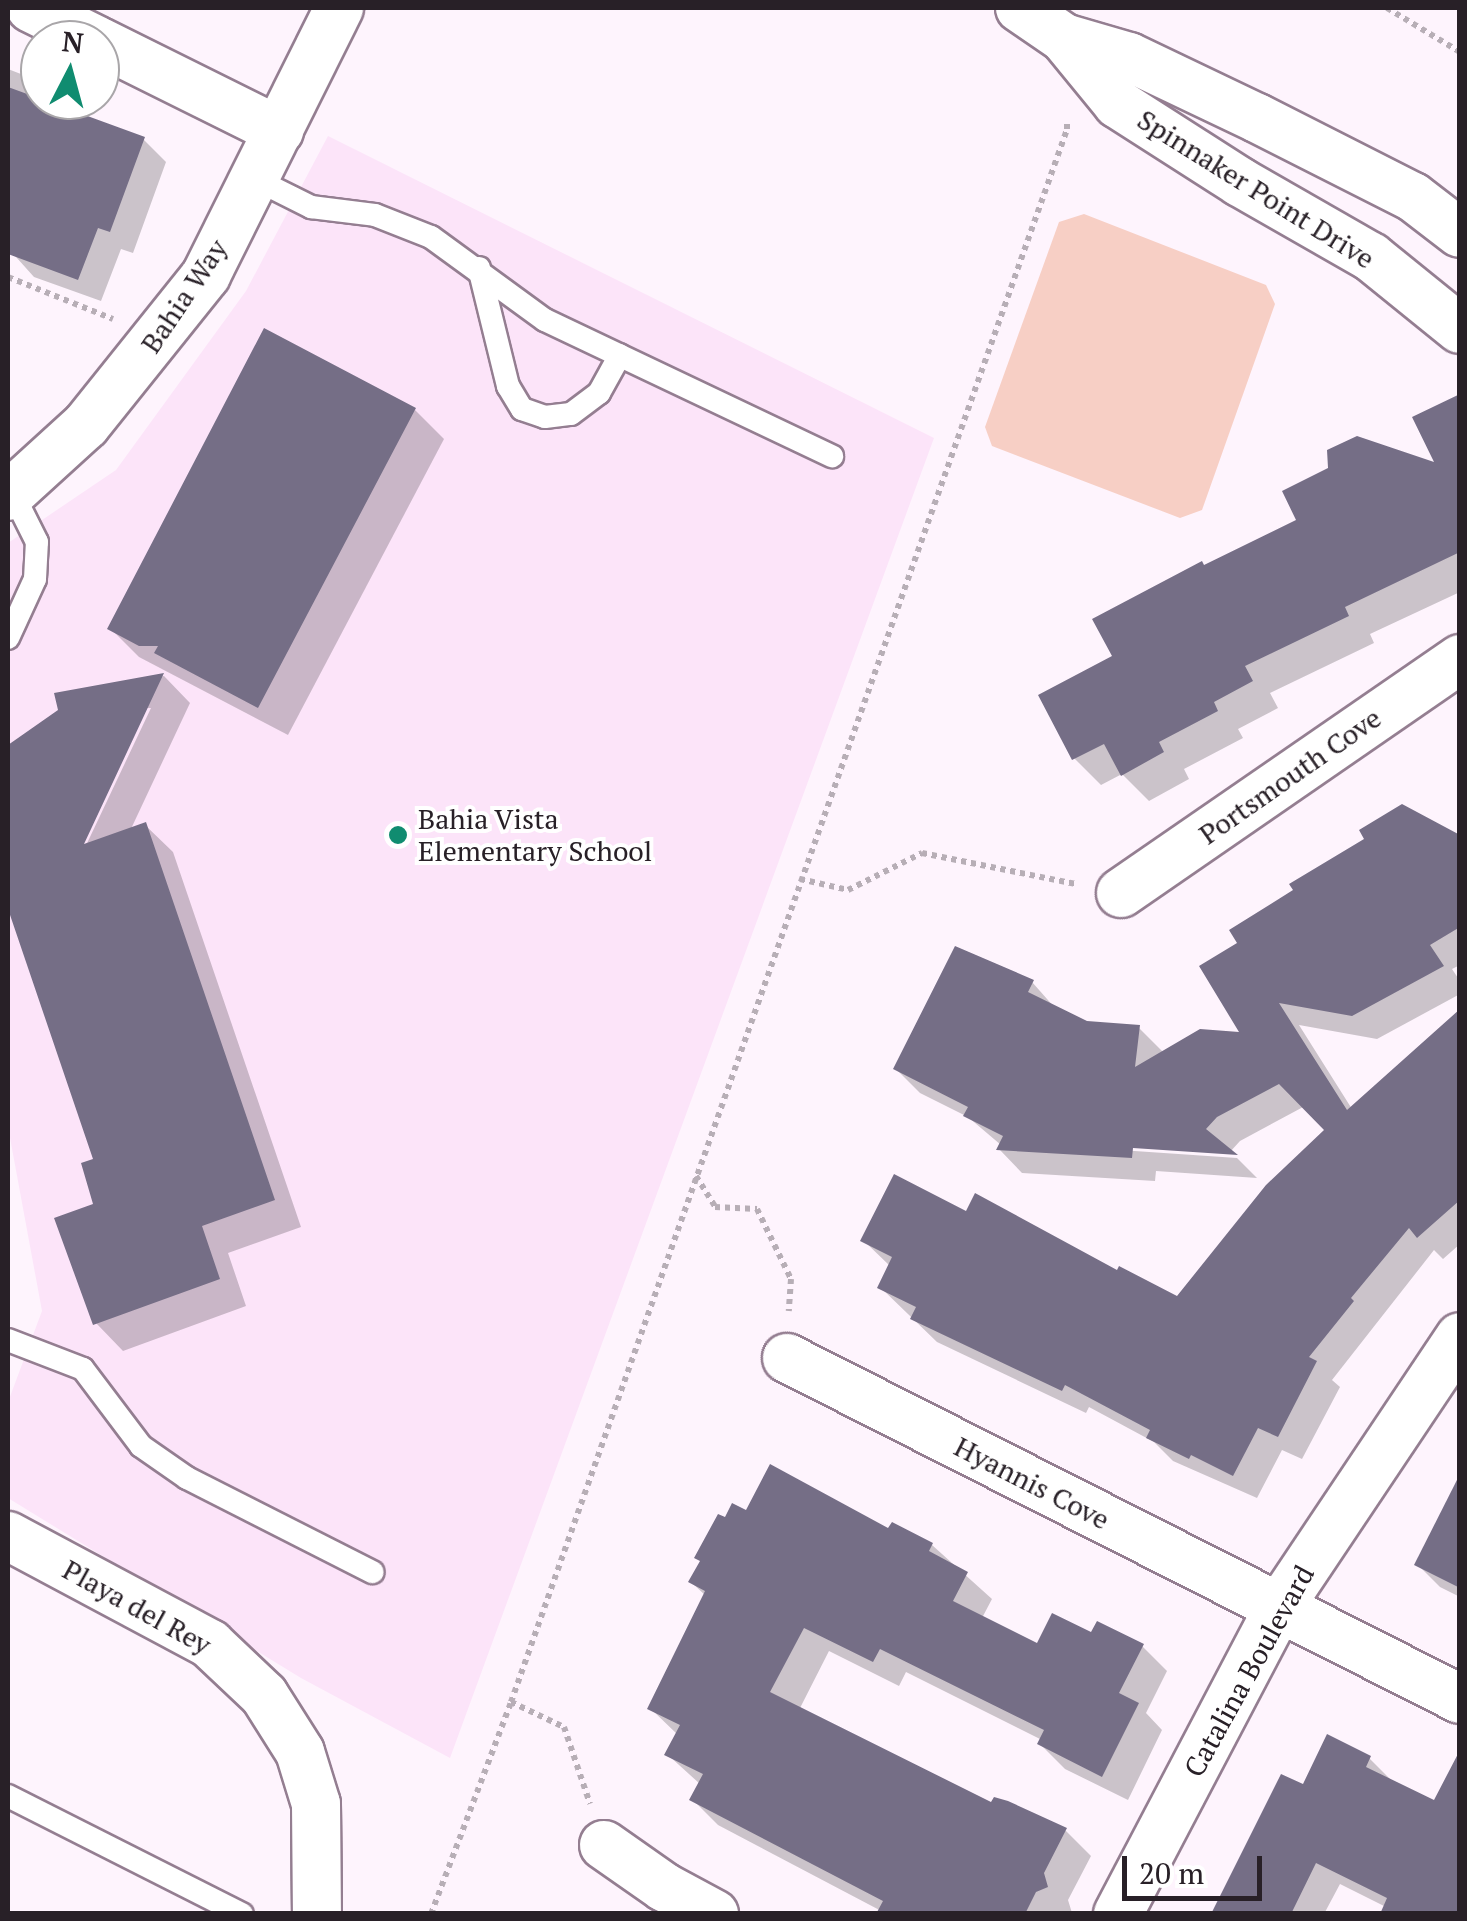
<!DOCTYPE html>
<style>
body{margin:0}
#map{position:relative;width:1467px;height:1921px;overflow:hidden;background:#fef4fd;font-family:"PT Serif",serif}
div>[style]{position:absolute}
[style*='--x']{left:calc(var(--x)*1px);top:calc(var(--y)*1px);width:calc(var(--w)*1px);rotate:calc(var(--a)*1deg)}
.built>*{inset:0;background:#fce4f9}
.green>*{inset:0;background:#f7cfc5}
.shadow>*{inset:0;background:#0003}
.building>*{inset:0;background:#756e86}
.path>*{height:6px;margin-top:-3px;transform-origin:0;background:repeating-linear-gradient(90deg,#b7aeb6 0 5px,transparent 0 10px)}
.roads{filter:drop-shadow(2px 0 #947e91) drop-shadow(-2px 0 #947e91) drop-shadow(0 2px #947e91) drop-shadow(0 -2px #947e91)}
.lane>*{height:22px;margin:-11px;padding:0 11px;transform-origin:11px;border-radius:11px;background:#fff}
.street>*{height:48px;margin:-24px;padding:0 24px;transform-origin:24px;border-radius:24px;background:#fff}
.dots>*{width:28px;height:28px;translate:-50% -50%;box-sizing:border-box;border:5px solid #fff;border-radius:50%}
span{translate:-50% -50%;white-space:nowrap;text-align:center;line-height:1.15;-webkit-text-stroke:8px #fff;paint-order:stroke}
.street-label{font-size:28px;color:#282027}
.poi-label{font-size:28px;color:#282027}
.left{translate:0 -50%;text-align:left}
.frame{position:absolute;inset:0;border:10px solid #282027;pointer-events:none}
.north{position:absolute;left:20px;top:20px;width:100px;height:100px;box-sizing:border-box;background:#fff;border:2px solid #a9a6a9;border-radius:50%;rotate:6deg;font-size:28px;font-weight:700;line-height:40px;text-align:center;color:#282027}
.north::after{content:'';display:block;margin:auto;width:35px;height:45px;background:#108c70;clip-path:polygon(50% 0,100% 100%,50% 72%,0 100%)}
.scale{position:absolute;left:1122px;top:1856px;width:140px;height:45px;box-sizing:border-box;border:5px solid #282027;border-top:0;padding-left:12px;font-size:30px;line-height:35px;white-space:nowrap;color:#282027;-webkit-text-stroke:8px #fff;paint-order:stroke}
</style>
<div id="map">
<div class="built">
<i style="clip-path:polygon(328px 136px,934px 438px,450px 1758px,301px 1678px,8px 1498px,8px 1402px,42px 1311px,8px 1127px,8px 543px,116px 470px,246px 291px)"></i>
</div>
<div class="green">
<i style="clip-path:polygon(1084px 214px,1266px 285px,1275px 304px,1202px 510px,1180px 518px,992px 446px,985px 427px,1059px 222px)"></i>
</div>
<div class="shadow">
<i style="clip-path:polygon(8px 69px,26px 76px,40px 90px,40px 100px,143px 139px,166px 162px,133px 253px,121px 249px,101px 301px,34px 277px,8px 248px)"></i>
<i style="clip-path:polygon(1460px 409px,1460px 592px,1370px 634px,1374px 643px,1270px 693px,1278px 708px,1238px 729px,1243px 738px,1184px 769px,1189px 779px,1149px 801px,1122px 774px,1101px 785px,1074px 758px,1115px 657px,1204px 567px,1439px 467px)"></i>
<i style="clip-path:polygon(415px 410px,444px 439px,288px 735px,139px 657px,110px 628px)"></i>
<i style="clip-path:polygon(evenodd,164px 676px,190px 703px,130px 831px,145px 825px,173px 852px,301px 1227px,228px 1253px,246px 1306px,123px 1351px,96px 1323px,97px 1161px,8px 901px,8px 750px,60px 711px,57px 695px,164px 676px,145px 708px,151px 708px,81px 856px,76px 854px,145px 708px)"></i>
<i style="clip-path:polygon(1460px 838px,1460px 965px,1452px 969px,1460px 981px,1460px 994px,1377px 1039px,1299px 1025px,1352px 1109px,1460px 1012px,1460px 1244px,1443px 1259px,1434px 1250px,1332px 1380px,1340px 1387px,1302px 1459px,1282px 1450px,1257px 1498px,1173px 1461px,1154px 1442px,1089px 1407px,1086px 1413px,937px 1342px,880px 1287px,890px 1266px,863px 1240px,967px 1215px,1178px 1299px,1328px 1130px,1305px 1106px,1240px 1141px,1230px 1152px,1120px 1145px,1120px 1150px,1237px 1158px,1257px 1178px,1156px 1171px,1155px 1181px,1022px 1173px,999px 1149px,1001px 1145px,968px 1117px,920px 1093px,896px 1069px,1032px 982px,1055px 1008px,1086px 1024px,1138px 1027px,1164px 1053px,1243px 1035px)"></i>
<i style="clip-path:polygon(1460px 1480px,1460px 1597px,1440px 1587px,1417px 1564px)"></i>
<i style="clip-path:polygon(747px 1514px,889px 1532px,932px 1545px,992px 1599px,982px 1618px,1038px 1646px,1092px 1635px,1142px 1646px,1167px 1671px,1146px 1713px,1162px 1730px,1128px 1800px,1065px 1769px,1040px 1744px,1042px 1740px,906px 1672px,899px 1686px,829px 1651px,799px 1710px,992px 1805px,1007px 1804px,1066px 1831px,1091px 1856px,1068px 1900px,1072px 1913px,887px 1914px,718px 1825px,692px 1799px,700px 1784px,668px 1755px,678px 1735px,650px 1708px,706px 1596px,691px 1582px,726px 1520px)"></i>
<i style="clip-path:polygon(1369px 1758px,1392px 1781px,1435px 1803px,1386px 1907px,1340px 1884px,1324px 1914px,1213px 1914px,1304px 1787px)"></i>
</div>
<div class="building">
<i style="clip-path:polygon(8px 87px,145px 137px,110px 232px,98px 228px,78px 280px,8px 254px)"></i>
<i style="clip-path:polygon(264px 328px,416px 408px,258px 708px,154px 653px,158px 646px,139px 646px,107px 629px)"></i>
<i style="clip-path:polygon(1460px 394px,1460px 552px,1345px 607px,1349px 616px,1245px 666px,1253px 681px,1214px 702px,1218px 711px,1159px 742px,1164px 752px,1121px 776px,1104px 744px,1072px 760px,1038px 695px,1112px 656px,1092px 619px,1202px 561px,1204px 565px,1296px 520px,1282px 491px,1328px 468px,1327px 450px,1357px 436px,1434px 462px,1412px 417px)"></i>
<i style="clip-path:polygon(164px 673px,84px 844px,146px 822px,275px 1200px,202px 1226px,220px 1279px,93px 1325px,54px 1218px,93px 1204px,81px 1163px,93px 1159px,8px 909px,8px 745px,58px 710px,54px 693px)"></i>
<i style="clip-path:polygon(1402px 804px,1460px 835px,1460px 927px,1430px 945px,1444px 966px,1352px 1016px,1279px 1003px,1347px 1110px,1460px 1009px,1460px 1200px,1417px 1238px,1409px 1228px,1351px 1298px,1354px 1301px,1309px 1357px,1317px 1361px,1278px 1437px,1258px 1428px,1233px 1476px,1191px 1455px,1189px 1459px,1146px 1438px,1150px 1430px,1065px 1385px,1062px 1391px,910px 1319px,916px 1307px,877px 1288px,892px 1257px,860px 1241px,894px 1174px,966px 1211px,975px 1193px,1117px 1270px,1119px 1266px,1177px 1296px,1266px 1185px,1324px 1130px,1279px 1084px,1217px 1117px,1206px 1129px,1238px 1155px,1133px 1148px,1132px 1158px,996px 1150px,1003px 1136px,963px 1116px,968px 1107px,893px 1069px,955px 946px,1034px 980px,1028px 992px,1087px 1021px,1140px 1025px,1135px 1067px,1200px 1029px,1239px 1032px,1199px 966px,1237px 943px,1229px 930px,1293px 890px,1289px 884px,1364px 839px,1359px 830px)"></i>
<i style="clip-path:polygon(770px 1464px,888px 1528px,892px 1522px,933px 1543px,929px 1551px,968px 1572px,953px 1601px,1037px 1643px,1052px 1613px,1091px 1632px,1097px 1621px,1144px 1644px,1119px 1693px,1139px 1703px,1102px 1777px,1037px 1744px,1044px 1730px,880px 1649px,873px 1662px,804px 1628px,770px 1692px,991px 1802px,994px 1797px,1008px 1801px,1067px 1828px,1044px 1873px,1048px 1887px,1036px 1892px,1025px 1914px,876px 1914px,883px 1901px,689px 1800px,703px 1774px,664px 1755px,680px 1725px,647px 1709px,705px 1591px,688px 1582px,700px 1561px,694px 1558px,718px 1514px,725px 1517px,732px 1503px,746px 1510px)"></i>
<i style="clip-path:polygon(1460px 1474px,1460px 1588px,1414px 1565px)"></i>
<i style="clip-path:polygon(1327px 1734px,1371px 1756px,1366px 1767px,1434px 1800px,1460px 1750px,1460px 1914px,1380px 1914px,1387px 1898px,1316px 1863px,1291px 1914px,1211px 1914px,1281px 1774px,1303px 1784px)"></i>
</div>
<div class="path">
<i style="--x:1387;--y:8;--w:85;--a:31.1"></i>
<i style="--x:8;--y:277;--w:113;--a:21.8"></i>
<i style="--x:800;--y:879;--w:49;--a:12.9"></i>
<i style="--x:848;--y:890;--w:83;--a:-26.6"></i>
<i style="--x:922;--y:853;--w:157;--a:11.4"></i>
<i style="--x:696;--y:1176;--w:36;--a:58"></i>
<i style="--x:715;--y:1207;--w:42;--a:2.7"></i>
<i style="--x:757;--y:1209;--w:78;--a:64.1"></i>
<i style="--x:791;--y:1279;--w:32;--a:94"></i>
<i style="--x:511;--y:1702;--w:59;--a:25.3"></i>
<i style="--x:564;--y:1727;--w:81;--a:71.3"></i>
<i style="--x:431;--y:1914;--w:227;--a:-69.3"></i>
<i style="--x:511;--y:1702;--w:1668;--a:-70.53"></i>
<i style="--x:1067;--y:129;--w:10;--a:-90"></i>
</div>
<div class="roads">
<div class="lane">
<i style="--x:255;--y:179;--w:63;--a:26.6"></i>
<i style="--x:311;--y:207;--w:64;--a:7.1"></i>
<i style="--x:375;--y:215;--w:60;--a:21.4"></i>
<i style="--x:431;--y:237;--w:141;--a:36.1"></i>
<i style="--x:545;--y:320;--w:318;--a:25.4"></i>
<i style="--x:479;--y:268;--w:122;--a:76.2"></i>
<i style="--x:508;--y:386;--w:27;--a:59"></i>
<i style="--x:522;--y:409;--w:24;--a:19"></i>
<i style="--x:545;--y:417;--w:26;--a:-7"></i>
<i style="--x:571;--y:414;--w:35;--a:-37"></i>
<i style="--x:599;--y:393;--w:43;--a:-61.1"></i>
<i style="--x:8;--y:638;--w:65;--a:-65.4"></i>
<i style="--x:35;--y:579;--w:37;--a:-87"></i>
<i style="--x:37;--y:542;--w:56;--a:-116.6"></i>
<i style="--x:8;--y:1340;--w:80;--a:21.1"></i>
<i style="--x:83;--y:1369;--w:96;--a:53"></i>
<i style="--x:141;--y:1446;--w:56;--a:34.8"></i>
<i style="--x:187;--y:1478;--w:208;--a:26.9"></i>
<i style="--x:8;--y:1796;--w:262;--a:26.8"></i>
</div>
<div class="street">
<i style="--x:31;--y:8;--w:72;--a:26.2"></i>
<i style="--x:1020;--y:8;--w:53;--a:34.3"></i>
<i style="--x:1064;--y:38;--w:85;--a:50.7"></i>
<i style="--x:1118;--y:104;--w:145;--a:32.6"></i>
<i style="--x:1240;--y:182;--w:151;--a:29.8"></i>
<i style="--x:1371;--y:257;--w:114;--a:39"></i>
<i style="--x:1064;--y:38;--w:68;--a:16.3"></i>
<i style="--x:1129;--y:57;--w:142;--a:25.5"></i>
<i style="--x:1257;--y:118;--w:175;--a:26.9"></i>
<i style="--x:1413;--y:197;--w:59;--a:37.5"></i>
<i style="--x:100;--y:42;--w:200;--a:26.4"></i>
<i style="--x:8;--y:496;--w:105;--a:-42.3"></i>
<i style="--x:86;--y:425;--w:192;--a:-51.3"></i>
<i style="--x:206;--y:275;--w:298;--a:-63.5"></i>
<i style="--x:1121;--y:893;--w:412;--a:-34.6"></i>
<i style="--x:787;--y:1358;--w:754;--a:26.87"></i>
<i style="--x:8;--y:1536;--w:229;--a:28.1"></i>
<i style="--x:210;--y:1644;--w:74;--a:43.4"></i>
<i style="--x:264;--y:1695;--w:67;--a:57.7"></i>
<i style="--x:300;--y:1752;--w:54;--a:72.9"></i>
<i style="--x:316;--y:1804;--w:110;--a:89.5"></i>
<i style="--x:604;--y:1845;--w:73;--a:35"></i>
<i style="--x:664;--y:1887;--w:57;--a:28.4"></i>
<i style="--x:1118;--y:1914;--w:344;--a:-62.3"></i>
<i style="--x:1278;--y:1609;--w:327;--a:-56.2"></i>
</div>
</div>
<div class="dots">
<i style="left:398px;top:835px;background:#108c70"></i>
</div>
<div class="street-label">
<span style="left:1256px;top:189px;rotate:32deg">Spinnaker Point Drive</span>
<span style="left:184px;top:296px;rotate:-56deg">Bahia Way</span>
<span style="left:1290px;top:776px;rotate:-35deg">Portsmouth Cove</span>
<span style="left:1032px;top:1483px;rotate:27deg">Hyannis Cove</span>
<span style="left:137px;top:1607px;rotate:29deg">Playa del Rey</span>
<span style="left:1249px;top:1671px;rotate:-61deg">Catalina Boulevard</span>
</div>
<div class="poi-label">
<span class="left" style="left:418px;top:835px">Bahia Vista<br>Elementary School</span>
</div>
<div class="frame"></div>
<div class="north">N</div>
<div class="scale">20 m</div>
</div>
